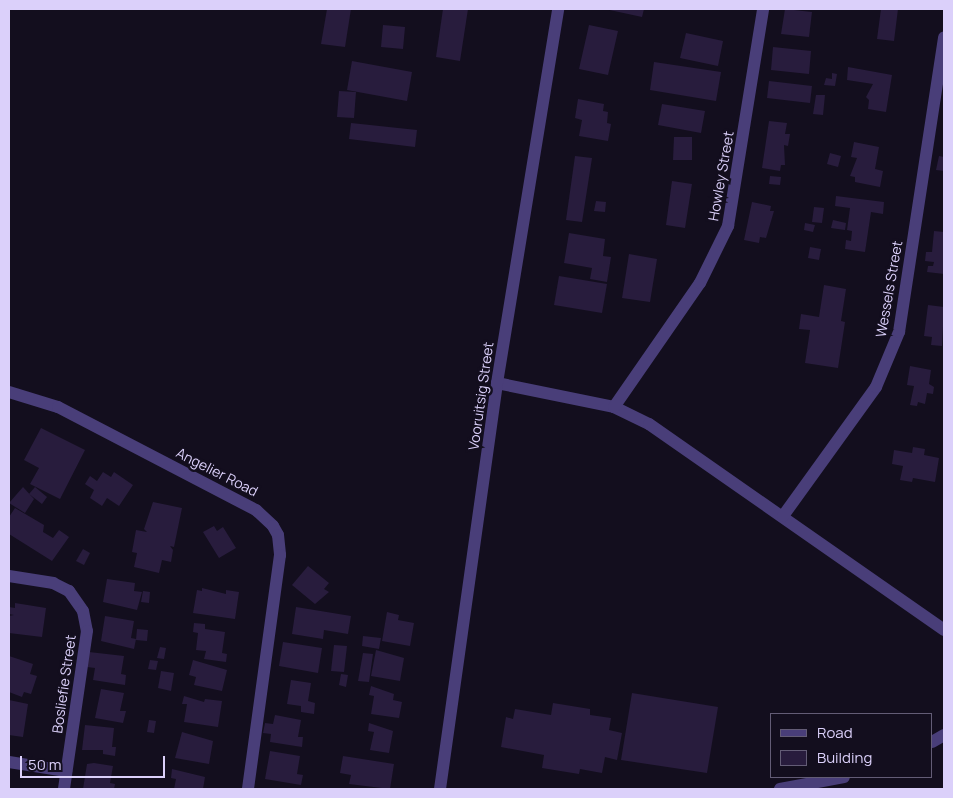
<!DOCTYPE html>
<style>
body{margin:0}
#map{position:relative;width:953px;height:798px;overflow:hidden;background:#130e1e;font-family:Manrope,sans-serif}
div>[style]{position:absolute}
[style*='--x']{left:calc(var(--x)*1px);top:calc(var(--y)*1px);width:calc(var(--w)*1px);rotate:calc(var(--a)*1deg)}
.building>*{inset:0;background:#281c3d}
.minor>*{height:12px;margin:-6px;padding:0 6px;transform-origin:6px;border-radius:6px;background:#493e79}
span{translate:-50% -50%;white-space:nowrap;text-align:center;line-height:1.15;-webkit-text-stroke:5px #130e1e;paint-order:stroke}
.street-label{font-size:14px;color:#dbd0fa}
.frame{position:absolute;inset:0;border:10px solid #dbd0fa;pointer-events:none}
.legend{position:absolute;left:770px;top:713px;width:162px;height:65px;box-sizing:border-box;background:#130e1e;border:1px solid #635c76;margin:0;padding:6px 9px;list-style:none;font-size:15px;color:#dbd0fa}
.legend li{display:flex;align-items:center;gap:10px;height:25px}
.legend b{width:25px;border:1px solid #635c76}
.scale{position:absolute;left:20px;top:756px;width:145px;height:22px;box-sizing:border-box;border:2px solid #dbd0fa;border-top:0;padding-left:6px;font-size:15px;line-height:18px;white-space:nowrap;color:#dbd0fa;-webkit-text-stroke:4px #130e1e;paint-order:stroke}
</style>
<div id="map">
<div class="building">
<i style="clip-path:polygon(327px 9px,351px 9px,345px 47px,321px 44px)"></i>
<i style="clip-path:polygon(443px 9px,468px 9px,460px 61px,436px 57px)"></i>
<i style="clip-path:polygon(605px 9px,644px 9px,642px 17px)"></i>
<i style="clip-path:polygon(785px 9px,812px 12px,809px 37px,781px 34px)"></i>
<i style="clip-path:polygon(881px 9px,898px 9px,894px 41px,877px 39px)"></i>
<i style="clip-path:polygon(383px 25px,405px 27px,403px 49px,381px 47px)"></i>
<i style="clip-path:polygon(589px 25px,618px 31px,608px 75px,579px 69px)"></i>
<i style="clip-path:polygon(686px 33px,723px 41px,718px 66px,680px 58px)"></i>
<i style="clip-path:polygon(773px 47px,811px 51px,809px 74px,771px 70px)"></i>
<i style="clip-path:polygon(352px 61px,412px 72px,407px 101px,347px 90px)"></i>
<i style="clip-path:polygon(654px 62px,721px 72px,716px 101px,650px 90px)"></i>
<i style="clip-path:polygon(848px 67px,892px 75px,886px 112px,868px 109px,869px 100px,866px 97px,873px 84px,847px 80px)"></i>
<i style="clip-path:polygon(832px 73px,837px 74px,835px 86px,824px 85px,826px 78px,832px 79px)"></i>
<i style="clip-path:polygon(769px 81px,812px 86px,810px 103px,767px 98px)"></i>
<i style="clip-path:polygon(339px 91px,356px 92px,354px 118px,337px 117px)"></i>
<i style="clip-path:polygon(816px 95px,825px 95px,823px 115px,813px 114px)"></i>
<i style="clip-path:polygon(578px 99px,604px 104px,603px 111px,608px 112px,607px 123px,611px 124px,608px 141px,579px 136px,582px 120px,575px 118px)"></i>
<i style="clip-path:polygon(662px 104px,705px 111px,701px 133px,658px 125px)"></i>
<i style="clip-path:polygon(769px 121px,787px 123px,785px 134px,790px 134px,788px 146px,784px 145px,785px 165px,781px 165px,780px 171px,762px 168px)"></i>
<i style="clip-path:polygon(351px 123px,417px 130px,415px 147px,349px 139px)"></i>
<i style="clip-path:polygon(674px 137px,692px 137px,692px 160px,673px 160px)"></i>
<i style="clip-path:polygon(854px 142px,879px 147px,875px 169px,883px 171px,880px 187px,855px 182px,855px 177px,850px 176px,857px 158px,851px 157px)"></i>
<i style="clip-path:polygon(830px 153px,841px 156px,838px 167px,827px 164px)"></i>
<i style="clip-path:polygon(575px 156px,592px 158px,582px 222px,566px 220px)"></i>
<i style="clip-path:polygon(939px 156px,944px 157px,944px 171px,936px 170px)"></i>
<i style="clip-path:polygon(770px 176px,781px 177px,780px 185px,769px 184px)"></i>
<i style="clip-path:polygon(672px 181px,692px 184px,685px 228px,666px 225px)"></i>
<i style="clip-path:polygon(836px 196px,884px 202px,883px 214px,871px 212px,865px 252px,845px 249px,846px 240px,851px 241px,852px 231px,847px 230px,850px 208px,835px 206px)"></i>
<i style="clip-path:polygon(596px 201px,606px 202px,605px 212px,594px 211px)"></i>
<i style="clip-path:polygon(752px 202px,771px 206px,770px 211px,774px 211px,766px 238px,760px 237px,759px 243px,744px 240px)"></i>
<i style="clip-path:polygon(814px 207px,824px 208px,822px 223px,812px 222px)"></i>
<i style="clip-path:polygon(833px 220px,846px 223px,845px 230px,831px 228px)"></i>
<i style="clip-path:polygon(805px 223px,815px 225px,813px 232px,804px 230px)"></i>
<i style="clip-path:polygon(934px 231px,944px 232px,944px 274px,927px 272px,928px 266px,933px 266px,934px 262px,925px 261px,926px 252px,932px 252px)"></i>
<i style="clip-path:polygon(569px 233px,605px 239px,603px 256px,611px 257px,607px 282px,590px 279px,592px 268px,564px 263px)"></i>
<i style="clip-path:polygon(810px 247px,821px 249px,819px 260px,808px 258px)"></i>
<i style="clip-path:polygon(629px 254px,657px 259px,650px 302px,622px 298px)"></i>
<i style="clip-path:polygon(559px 276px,607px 284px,602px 313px,554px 305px)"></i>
<i style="clip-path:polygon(824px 285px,846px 289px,841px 321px,845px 322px,838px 368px,805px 363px,810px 330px,799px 329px,801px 314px,819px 317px)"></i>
<i style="clip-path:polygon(928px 305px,944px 307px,942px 346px,931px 345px,932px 337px,924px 336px)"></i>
<i style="clip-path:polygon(910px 366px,931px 370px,929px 384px,934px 387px,933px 394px,927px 393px,925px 404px,918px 402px,917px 406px,910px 405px,914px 386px,907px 385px)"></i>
<i style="clip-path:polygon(41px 428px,85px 450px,60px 499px,30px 484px,39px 468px,24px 460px)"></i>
<i style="clip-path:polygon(913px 447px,925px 449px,924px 455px,939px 458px,935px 482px,913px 478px,912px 482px,900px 480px,903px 466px,892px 464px,894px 450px,912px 453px)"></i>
<i style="clip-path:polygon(103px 472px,111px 477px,114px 472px,133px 485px,119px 506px,107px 498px,102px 506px,90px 498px,94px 490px,85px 484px,90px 476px,97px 481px)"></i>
<i style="clip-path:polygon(23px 487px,34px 499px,25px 513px,9px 503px)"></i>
<i style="clip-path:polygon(35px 487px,47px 497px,42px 504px,29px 494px)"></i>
<i style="clip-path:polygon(153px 502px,182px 508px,174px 547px,170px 546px,173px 550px,171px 562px,162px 560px,159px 573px,134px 567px,137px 553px,132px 552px,136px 530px,147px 532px,144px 529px)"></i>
<i style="clip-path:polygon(15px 508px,44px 525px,43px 532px,53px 538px,59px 530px,69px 537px,52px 561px,9px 534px,9px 517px)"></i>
<i style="clip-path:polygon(214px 526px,217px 531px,223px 527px,236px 548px,219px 558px,203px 532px)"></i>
<i style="clip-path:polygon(83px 549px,90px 553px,84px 565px,76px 561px)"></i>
<i style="clip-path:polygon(308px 566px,329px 583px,324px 589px,329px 592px,315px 604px,292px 585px)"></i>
<i style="clip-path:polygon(107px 579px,135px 583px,134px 591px,142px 592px,137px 610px,103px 602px)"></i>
<i style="clip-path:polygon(202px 588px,226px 594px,226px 590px,239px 592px,235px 619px,193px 613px,197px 590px,202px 591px)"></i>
<i style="clip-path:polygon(143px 591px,150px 592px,149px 603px,141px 602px)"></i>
<i style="clip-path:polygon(15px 603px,46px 608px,42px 637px,9px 633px,9px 616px,14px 615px,9px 614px,9px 607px,15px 608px)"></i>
<i style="clip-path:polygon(296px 607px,351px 616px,348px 634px,324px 630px,323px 639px,292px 634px)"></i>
<i style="clip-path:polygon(387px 612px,399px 615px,398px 620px,414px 623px,410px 646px,382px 641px)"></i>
<i style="clip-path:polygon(105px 616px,134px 621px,131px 638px,136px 639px,134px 649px,101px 641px)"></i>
<i style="clip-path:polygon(194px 623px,205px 624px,205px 629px,225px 632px,222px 653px,227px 654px,226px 662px,204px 659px,206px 651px,196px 650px,198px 633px,193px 632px)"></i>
<i style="clip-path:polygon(137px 629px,148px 630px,147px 641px,136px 640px)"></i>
<i style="clip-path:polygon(363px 636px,381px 638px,379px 649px,362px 646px)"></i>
<i style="clip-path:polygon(283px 642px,322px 648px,318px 673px,279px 666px)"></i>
<i style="clip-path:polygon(334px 645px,347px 646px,344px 672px,331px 671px)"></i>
<i style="clip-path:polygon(160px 647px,166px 648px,164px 659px,157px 658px)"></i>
<i style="clip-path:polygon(376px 650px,404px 658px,400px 681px,371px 676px)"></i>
<i style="clip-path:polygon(89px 652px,124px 656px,121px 674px,126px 675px,125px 685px,93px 680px,95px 668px,87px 667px)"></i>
<i style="clip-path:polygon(363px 653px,373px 654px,369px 682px,358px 681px)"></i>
<i style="clip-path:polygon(9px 656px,33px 664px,30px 674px,37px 676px,31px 694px,24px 692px,22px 697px,9px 692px)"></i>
<i style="clip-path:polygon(150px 660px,158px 661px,156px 670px,148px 669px)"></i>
<i style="clip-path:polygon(193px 660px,227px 670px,222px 691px,194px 685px,196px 677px,189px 675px)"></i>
<i style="clip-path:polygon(161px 671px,174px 673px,171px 691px,158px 688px)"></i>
<i style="clip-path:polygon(341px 674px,348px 675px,346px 687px,339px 685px)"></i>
<i style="clip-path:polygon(291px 680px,311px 683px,308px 701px,315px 703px,314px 714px,301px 712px,301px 706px,287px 704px)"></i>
<i style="clip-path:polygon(371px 686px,394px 694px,393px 700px,402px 702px,399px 718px,371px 714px,374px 696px,369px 695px)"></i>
<i style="clip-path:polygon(101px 689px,124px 693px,120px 711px,126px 711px,123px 723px,95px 718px)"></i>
<i style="clip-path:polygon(632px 693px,718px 707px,707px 773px,621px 760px)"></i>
<i style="clip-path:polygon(184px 696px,204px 702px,205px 699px,222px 701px,218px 727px,184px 722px,187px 704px,182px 704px)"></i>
<i style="clip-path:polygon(9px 700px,28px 704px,23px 737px,9px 735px)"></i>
<i style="clip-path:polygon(553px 703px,590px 709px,590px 715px,611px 718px,609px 730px,622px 733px,617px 760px,605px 757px,602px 773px,580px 769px,579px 774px,542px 768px,544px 755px,501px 747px,506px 717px,513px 719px,515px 709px,551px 715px)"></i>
<i style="clip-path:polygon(275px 715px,301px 720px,298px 737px,303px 737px,302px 747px,270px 742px,271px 734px,263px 733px,265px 723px,273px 724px)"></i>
<i style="clip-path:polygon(149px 720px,156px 721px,154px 733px,147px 732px)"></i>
<i style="clip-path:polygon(369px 723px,393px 731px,389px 753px,370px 750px,374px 732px,368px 731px)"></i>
<i style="clip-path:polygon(85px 725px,114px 728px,112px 747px,116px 747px,115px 756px,103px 754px,103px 750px,82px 750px)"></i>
<i style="clip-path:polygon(182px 732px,213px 741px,209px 764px,175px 758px)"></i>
<i style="clip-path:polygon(270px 751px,300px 756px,297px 774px,303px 775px,301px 785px,265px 779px)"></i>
<i style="clip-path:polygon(343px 756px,394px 764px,390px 789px,349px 784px,351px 775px,340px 773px)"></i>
<i style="clip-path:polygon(94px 763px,113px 766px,110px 783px,115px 784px,114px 789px,83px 789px,87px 764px)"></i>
<i style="clip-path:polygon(172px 769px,205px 777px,203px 789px,174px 789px,176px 779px,171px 778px)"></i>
</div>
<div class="minor">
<i style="--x:497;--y:383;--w:119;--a:11.6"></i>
<i style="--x:614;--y:407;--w:39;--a:26"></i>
<i style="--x:649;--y:424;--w:360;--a:34.9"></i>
<i style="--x:9;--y:392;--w:51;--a:17"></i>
<i style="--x:58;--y:407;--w:223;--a:27.5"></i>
<i style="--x:256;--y:510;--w:23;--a:43"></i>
<i style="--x:273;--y:526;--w:10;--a:61"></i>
<i style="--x:278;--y:535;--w:20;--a:84"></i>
<i style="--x:280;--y:555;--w:236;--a:97.8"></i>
<i style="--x:614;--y:407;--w:151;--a:-55.3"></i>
<i style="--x:700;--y:283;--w:64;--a:-63.8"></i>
<i style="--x:728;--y:226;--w:220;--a:-80.8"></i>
<i style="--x:783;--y:516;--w:159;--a:-54.2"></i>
<i style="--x:876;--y:387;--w:60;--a:-67.3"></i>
<i style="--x:899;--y:332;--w:298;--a:-81.3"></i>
<i style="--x:9;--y:576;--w:45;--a:9"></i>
<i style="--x:53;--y:583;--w:18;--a:27"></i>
<i style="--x:69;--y:591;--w:24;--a:55"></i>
<i style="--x:83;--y:611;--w:20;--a:79"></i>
<i style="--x:87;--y:631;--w:160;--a:98.3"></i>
<i style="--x:932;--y:742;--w:14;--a:-30"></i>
<i style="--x:9;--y:762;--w:58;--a:9"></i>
<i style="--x:440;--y:789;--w:410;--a:-82"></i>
<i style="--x:497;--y:383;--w:379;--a:-80.7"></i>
<i style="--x:780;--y:789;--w:65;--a:-10.6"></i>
</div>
<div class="street-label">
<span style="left:721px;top:176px;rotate:-80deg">Howley Street</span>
<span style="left:889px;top:289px;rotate:-80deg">Wessels Street</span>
<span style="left:481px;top:396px;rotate:-82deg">Vooruitsig Street</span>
<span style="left:217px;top:472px;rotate:27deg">Angelier Road</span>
<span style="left:64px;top:684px;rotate:-82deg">Bosliefie Street</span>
</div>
<div class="frame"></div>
<ul class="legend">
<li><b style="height:6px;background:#493e79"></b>Road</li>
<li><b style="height:14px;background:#281c3d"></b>Building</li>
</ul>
<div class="scale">50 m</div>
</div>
